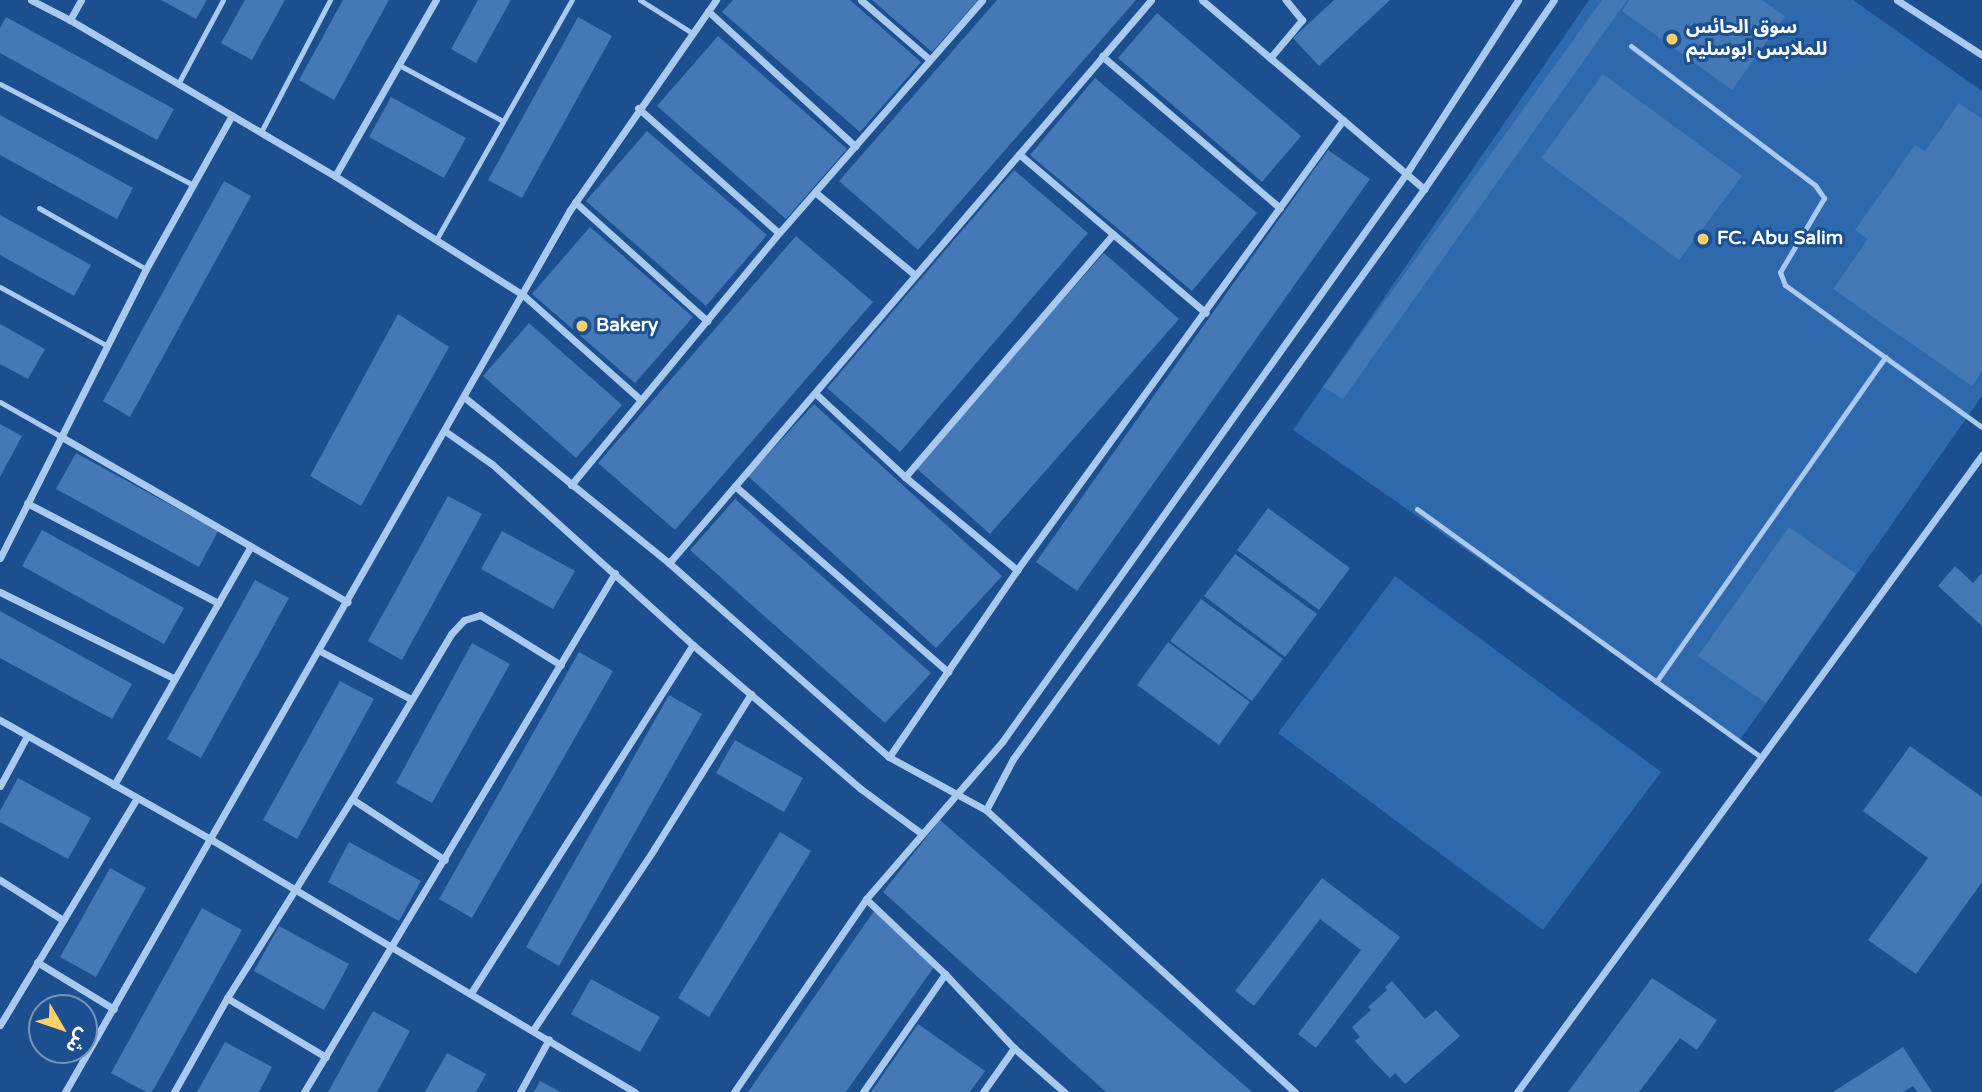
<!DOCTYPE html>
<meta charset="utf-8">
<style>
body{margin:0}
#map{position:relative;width:1982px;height:1092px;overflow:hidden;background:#1b4f8f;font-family:"Varela Round","Noto Sans Arabic",sans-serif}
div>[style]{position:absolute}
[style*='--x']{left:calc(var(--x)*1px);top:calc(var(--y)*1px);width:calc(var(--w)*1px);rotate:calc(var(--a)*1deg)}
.green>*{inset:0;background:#2e69ad}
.building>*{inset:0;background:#4478b7}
.lane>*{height:5px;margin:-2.5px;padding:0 2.5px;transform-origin:2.5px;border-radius:2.5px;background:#a9c9ee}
.street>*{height:7px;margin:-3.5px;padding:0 3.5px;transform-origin:3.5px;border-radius:3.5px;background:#a9c9ee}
.dots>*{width:19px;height:19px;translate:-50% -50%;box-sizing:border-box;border:4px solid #1b4f8f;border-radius:50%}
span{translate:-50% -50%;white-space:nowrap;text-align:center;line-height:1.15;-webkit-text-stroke:6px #1b4f8f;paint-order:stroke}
.poi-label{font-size:19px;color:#fff;font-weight:700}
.left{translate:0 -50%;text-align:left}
.north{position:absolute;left:28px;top:994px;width:70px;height:70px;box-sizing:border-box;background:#1b4f8f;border:2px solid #7695bc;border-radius:50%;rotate:129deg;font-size:19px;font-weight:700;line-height:28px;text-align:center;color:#fff}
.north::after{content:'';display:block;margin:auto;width:24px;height:32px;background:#ffd166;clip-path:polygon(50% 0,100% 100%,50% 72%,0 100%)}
</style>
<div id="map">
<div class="green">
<i style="clip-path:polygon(1589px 0,1853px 0,1982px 91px,1982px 396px,1740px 740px,1293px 430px)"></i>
<i style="clip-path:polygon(1395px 576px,1661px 772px,1543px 930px,1278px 733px)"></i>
</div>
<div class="building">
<i style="clip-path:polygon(161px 0,207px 0,196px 19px)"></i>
<i style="clip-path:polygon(245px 0,285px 0,252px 60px,221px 43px)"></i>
<i style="clip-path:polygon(343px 0,389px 0,334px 100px,299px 80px)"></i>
<i style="clip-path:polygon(478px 0,511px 0,476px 63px,451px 49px)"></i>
<i style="clip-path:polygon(733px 0,850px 0,921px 62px,860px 132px,722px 12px)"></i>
<i style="clip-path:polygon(872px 0,978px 0,932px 52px)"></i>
<i style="clip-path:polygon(997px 0,1136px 0,918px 250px,839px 181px)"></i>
<i style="clip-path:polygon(1334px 0,1390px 0,1319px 66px,1293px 38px)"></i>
<i style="clip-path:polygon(1602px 0,1627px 0,1343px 399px,1323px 387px)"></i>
<i style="clip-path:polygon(1629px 0,1762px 0,1785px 16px,1732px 90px,1622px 11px)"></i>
<i style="clip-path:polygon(1157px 13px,1301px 136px,1262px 182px,1118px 58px)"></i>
<i style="clip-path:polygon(6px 17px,174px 109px,157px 140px,0 53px,0 28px)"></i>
<i style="clip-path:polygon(578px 17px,612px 36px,522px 198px,488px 180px)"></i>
<i style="clip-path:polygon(718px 36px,847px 149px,786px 219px,657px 106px)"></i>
<i style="clip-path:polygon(1603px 74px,1742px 176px,1679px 260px,1541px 158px)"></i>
<i style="clip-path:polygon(1095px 78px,1257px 213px,1192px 291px,1030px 155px)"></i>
<i style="clip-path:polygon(391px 97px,466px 138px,444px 178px,369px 137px)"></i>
<i style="clip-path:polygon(1959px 103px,1982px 119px,1982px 371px,1972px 386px,1833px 289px,1868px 239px,1855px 230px,1915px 145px,1925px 151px)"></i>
<i style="clip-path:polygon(0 115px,133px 188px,117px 219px,0 155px)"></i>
<i style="clip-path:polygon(647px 131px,767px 235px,706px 306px,586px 201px)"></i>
<i style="clip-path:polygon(1328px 150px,1370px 179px,1077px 591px,1036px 562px)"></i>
<i style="clip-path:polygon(1014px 170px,1088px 233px,900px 452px,827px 388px)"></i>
<i style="clip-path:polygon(224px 181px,251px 196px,130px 417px,103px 401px)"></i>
<i style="clip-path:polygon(0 215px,91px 265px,74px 296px,0 255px)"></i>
<i style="clip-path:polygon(590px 227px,693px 317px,635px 383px,532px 294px)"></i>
<i style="clip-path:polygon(796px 236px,873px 302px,675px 530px,598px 463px)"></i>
<i style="clip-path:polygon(1104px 253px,1179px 319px,990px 534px,915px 467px)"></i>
<i style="clip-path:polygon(398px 314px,449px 347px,361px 506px,310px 476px)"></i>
<i style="clip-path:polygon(529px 323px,622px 405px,576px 458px,483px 376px)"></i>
<i style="clip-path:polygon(0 324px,45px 349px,28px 379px,0 364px)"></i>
<i style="clip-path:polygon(814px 404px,1002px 576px,936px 648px,748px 476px)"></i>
<i style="clip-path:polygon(0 424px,22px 436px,0 477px)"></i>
<i style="clip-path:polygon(76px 453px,218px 531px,199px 567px,56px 489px)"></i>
<i style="clip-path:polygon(448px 496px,482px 514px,402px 660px,368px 641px)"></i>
<i style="clip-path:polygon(735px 499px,931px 673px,885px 723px,690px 550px)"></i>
<i style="clip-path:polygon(1268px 508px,1350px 568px,1319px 610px,1237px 550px)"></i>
<i style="clip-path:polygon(1789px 527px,1856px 574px,1766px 703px,1698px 656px)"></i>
<i style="clip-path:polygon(42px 530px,184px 608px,164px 644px,22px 566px)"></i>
<i style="clip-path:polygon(502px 531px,575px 571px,553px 609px,481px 569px)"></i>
<i style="clip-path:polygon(1235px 554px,1317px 614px,1285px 657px,1204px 596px)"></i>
<i style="clip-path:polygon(1955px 566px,1973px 583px,1982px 573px,1982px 626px,1938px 586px)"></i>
<i style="clip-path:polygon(255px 580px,289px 598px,201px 758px,167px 739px)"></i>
<i style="clip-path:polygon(1201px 599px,1283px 659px,1252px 701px,1170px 641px)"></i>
<i style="clip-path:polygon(0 611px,132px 684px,112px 719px,0 658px)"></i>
<i style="clip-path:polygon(1168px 642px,1250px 702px,1219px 745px,1137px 685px)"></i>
<i style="clip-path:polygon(472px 643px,510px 664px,432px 803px,396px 783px)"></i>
<i style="clip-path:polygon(579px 652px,613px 671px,472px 918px,439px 899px)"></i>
<i style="clip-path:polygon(340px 681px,374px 699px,297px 839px,263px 820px)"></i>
<i style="clip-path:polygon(669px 695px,702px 714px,559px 966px,526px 947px)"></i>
<i style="clip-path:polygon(735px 740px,803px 778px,784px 812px,716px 773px)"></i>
<i style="clip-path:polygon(1910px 746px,1982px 797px,1982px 882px,1916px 974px,1868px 940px,1928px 858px,1863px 811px)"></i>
<i style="clip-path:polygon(18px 778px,91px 818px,68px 859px,0 822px,0 811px)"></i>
<i style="clip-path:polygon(940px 820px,1252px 1092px,1106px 1092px,883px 892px)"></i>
<i style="clip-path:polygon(780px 832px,811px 851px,709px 1017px,678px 998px)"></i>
<i style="clip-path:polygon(349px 842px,421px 881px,399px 921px,328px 882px)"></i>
<i style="clip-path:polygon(110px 868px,146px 888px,96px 977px,60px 957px)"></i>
<i style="clip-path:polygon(1322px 878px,1400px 937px,1316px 1048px,1298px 1034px,1361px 950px,1320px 919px,1254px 1006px,1235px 991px)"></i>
<i style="clip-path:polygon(202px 908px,242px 930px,152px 1092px,146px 1092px,111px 1073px)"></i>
<i style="clip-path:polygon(874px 911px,934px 967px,846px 1092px,748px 1092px)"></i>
<i style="clip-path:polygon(279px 926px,349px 964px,324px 1010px,254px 971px)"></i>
<i style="clip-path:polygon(1652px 978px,1717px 1020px,1697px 1050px,1680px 1038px,1639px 1092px,1568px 1092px)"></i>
<i style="clip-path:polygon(591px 979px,660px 1017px,640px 1052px,571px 1014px)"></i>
<i style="clip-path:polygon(1392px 981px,1425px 1019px,1436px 1010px,1460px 1036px,1405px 1084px,1395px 1073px,1390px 1078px,1375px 1063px,1355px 1041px,1360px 1037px,1352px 1027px,1371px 1010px,1368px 1007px,1387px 990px,1385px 987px)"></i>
<i style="clip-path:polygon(373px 1011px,410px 1031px,377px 1092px,328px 1092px)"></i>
<i style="clip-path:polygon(918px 1024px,985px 1071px,970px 1092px,871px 1092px)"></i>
<i style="clip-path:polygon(225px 1042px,272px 1067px,259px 1092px,197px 1092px)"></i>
<i style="clip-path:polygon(1903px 1047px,1932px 1092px,1917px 1092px,1913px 1086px,1903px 1092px,1833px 1092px)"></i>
<i style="clip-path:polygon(447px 1053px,486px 1074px,476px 1092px,425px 1092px)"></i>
<i style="clip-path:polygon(540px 1081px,561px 1092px,534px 1092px)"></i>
</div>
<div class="lane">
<i style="--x:640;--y:0;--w:62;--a:32.4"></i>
<i style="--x:1631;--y:46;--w:231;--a:37.1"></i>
<i style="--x:1815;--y:185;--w:16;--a:55"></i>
<i style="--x:1824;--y:198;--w:86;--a:120.7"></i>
<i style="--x:1780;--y:272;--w:14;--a:69"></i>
<i style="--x:1785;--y:285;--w:243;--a:35.8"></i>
<i style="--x:399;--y:65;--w:118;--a:28.3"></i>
<i style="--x:0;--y:84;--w:216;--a:27.6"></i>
<i style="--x:178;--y:84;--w:95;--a:-61.8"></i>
<i style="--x:261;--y:132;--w:149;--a:-62.4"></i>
<i style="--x:39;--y:208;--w:123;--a:29.7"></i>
<i style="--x:436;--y:240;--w:276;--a:-60.5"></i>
<i style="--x:0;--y:287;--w:121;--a:28.7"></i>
<i style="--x:0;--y:402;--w:69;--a:29.5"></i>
<i style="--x:1417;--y:509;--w:424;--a:35.8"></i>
<i style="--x:1656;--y:682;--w:398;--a:-54.8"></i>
</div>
<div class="street">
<i style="--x:31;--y:0;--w:44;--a:27.1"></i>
<i style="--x:81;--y:0;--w:23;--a:119"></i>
<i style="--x:70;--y:20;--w:308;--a:30.5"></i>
<i style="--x:335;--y:176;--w:221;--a:32.3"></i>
<i style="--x:522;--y:294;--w:159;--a:41.7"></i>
<i style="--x:861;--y:0;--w:91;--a:41"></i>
<i style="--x:1202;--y:0;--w:292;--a:40.4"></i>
<i style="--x:1897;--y:0;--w:101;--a:32.9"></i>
<i style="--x:708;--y:11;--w:200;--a:42.6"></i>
<i style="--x:1102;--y:56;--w:234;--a:40.5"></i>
<i style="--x:1270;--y:58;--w:50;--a:-49.9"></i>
<i style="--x:1302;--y:20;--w:26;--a:-129"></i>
<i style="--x:638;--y:108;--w:188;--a:41.6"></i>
<i style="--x:1019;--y:154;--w:245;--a:40.4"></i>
<i style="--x:335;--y:176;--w:203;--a:-60.2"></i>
<i style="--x:815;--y:192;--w:130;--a:39.7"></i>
<i style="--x:575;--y:202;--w:178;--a:42"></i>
<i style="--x:815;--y:393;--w:123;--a:43"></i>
<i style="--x:905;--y:477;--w:146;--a:39.7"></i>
<i style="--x:464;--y:397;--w:264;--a:39"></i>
<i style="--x:669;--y:563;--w:293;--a:41.4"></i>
<i style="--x:889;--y:757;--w:111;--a:28.7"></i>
<i style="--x:986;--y:810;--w:418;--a:42.4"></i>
<i style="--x:445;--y:431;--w:57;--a:35.1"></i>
<i style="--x:492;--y:464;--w:270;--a:42"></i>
<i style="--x:693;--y:645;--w:221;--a:40.6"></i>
<i style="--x:861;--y:789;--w:74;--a:36.3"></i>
<i style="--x:60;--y:436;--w:332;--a:30"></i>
<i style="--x:905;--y:477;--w:320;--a:-49.4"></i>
<i style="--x:571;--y:485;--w:327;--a:-50.5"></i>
<i style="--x:779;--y:233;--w:309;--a:-48.9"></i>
<i style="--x:735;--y:486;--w:283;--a:41.1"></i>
<i style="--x:27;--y:503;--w:216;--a:27.6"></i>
<i style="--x:0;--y:558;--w:324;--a:-63.2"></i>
<i style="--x:146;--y:269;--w:176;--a:-60.8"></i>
<i style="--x:669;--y:563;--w:741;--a:-49.43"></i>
<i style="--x:0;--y:592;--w:195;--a:26.4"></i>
<i style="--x:320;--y:651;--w:103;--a:27.8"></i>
<i style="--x:0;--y:720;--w:244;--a:29.5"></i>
<i style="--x:212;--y:840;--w:492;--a:30.8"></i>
<i style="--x:889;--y:757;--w:227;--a:-55.6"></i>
<i style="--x:1017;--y:570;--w:556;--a:-54.08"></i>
<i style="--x:114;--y:785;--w:275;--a:-60.2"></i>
<i style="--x:0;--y:786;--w:57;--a:-61.6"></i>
<i style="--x:352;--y:799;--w:111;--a:33.3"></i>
<i style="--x:986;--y:810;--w:58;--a:-62.1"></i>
<i style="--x:1013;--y:759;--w:703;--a:-54.21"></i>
<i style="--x:1424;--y:189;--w:229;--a:-55.5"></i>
<i style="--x:0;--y:880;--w:75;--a:32.4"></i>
<i style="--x:866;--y:899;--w:109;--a:43.5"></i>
<i style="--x:945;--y:974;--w:101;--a:47"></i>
<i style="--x:1014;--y:1048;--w:67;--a:41.3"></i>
<i style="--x:37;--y:962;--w:90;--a:31.4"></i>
<i style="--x:471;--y:993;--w:413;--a:-57.5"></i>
<i style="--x:227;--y:998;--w:115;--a:30.8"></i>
<i style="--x:0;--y:1025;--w:265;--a:-58.9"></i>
<i style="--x:533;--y:1030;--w:218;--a:-56.2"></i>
<i style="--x:654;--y:849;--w:183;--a:-58"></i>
<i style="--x:65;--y:1092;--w:1016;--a:-60.21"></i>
<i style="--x:570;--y:210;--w:256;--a:-55.2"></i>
<i style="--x:174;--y:1092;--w:108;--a:-60.6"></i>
<i style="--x:227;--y:998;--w:235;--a:-57.9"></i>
<i style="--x:352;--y:799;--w:192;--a:-59"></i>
<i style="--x:451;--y:634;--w:19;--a:-47"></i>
<i style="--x:464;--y:620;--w:17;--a:-17"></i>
<i style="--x:480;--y:615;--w:95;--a:31.7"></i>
<i style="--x:304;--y:1092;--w:605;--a:-59.07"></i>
<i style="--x:520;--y:1092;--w:60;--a:-61.3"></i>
<i style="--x:734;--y:1092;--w:234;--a:-55.6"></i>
<i style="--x:866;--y:899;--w:208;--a:-49.1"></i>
<i style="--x:1002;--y:742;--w:697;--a:-54.58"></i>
<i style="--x:1406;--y:174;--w:207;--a:-57.2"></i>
<i style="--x:863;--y:1092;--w:144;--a:-55.2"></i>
<i style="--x:983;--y:1092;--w:54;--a:-54.8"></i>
<i style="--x:1517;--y:1092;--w:789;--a:-53.87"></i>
</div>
<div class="dots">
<i style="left:1672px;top:39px;background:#ffd166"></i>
<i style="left:1703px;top:239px;background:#ffd166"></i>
<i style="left:582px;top:326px;background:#ffd166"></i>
</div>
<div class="poi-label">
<span class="left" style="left:1686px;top:39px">سوق الحائس<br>للملابس ابوسليم</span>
<span class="left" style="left:1717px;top:239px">FC. Abu Salim</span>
<span class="left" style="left:596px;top:326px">Bakery</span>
</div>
<div class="north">ش</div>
</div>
